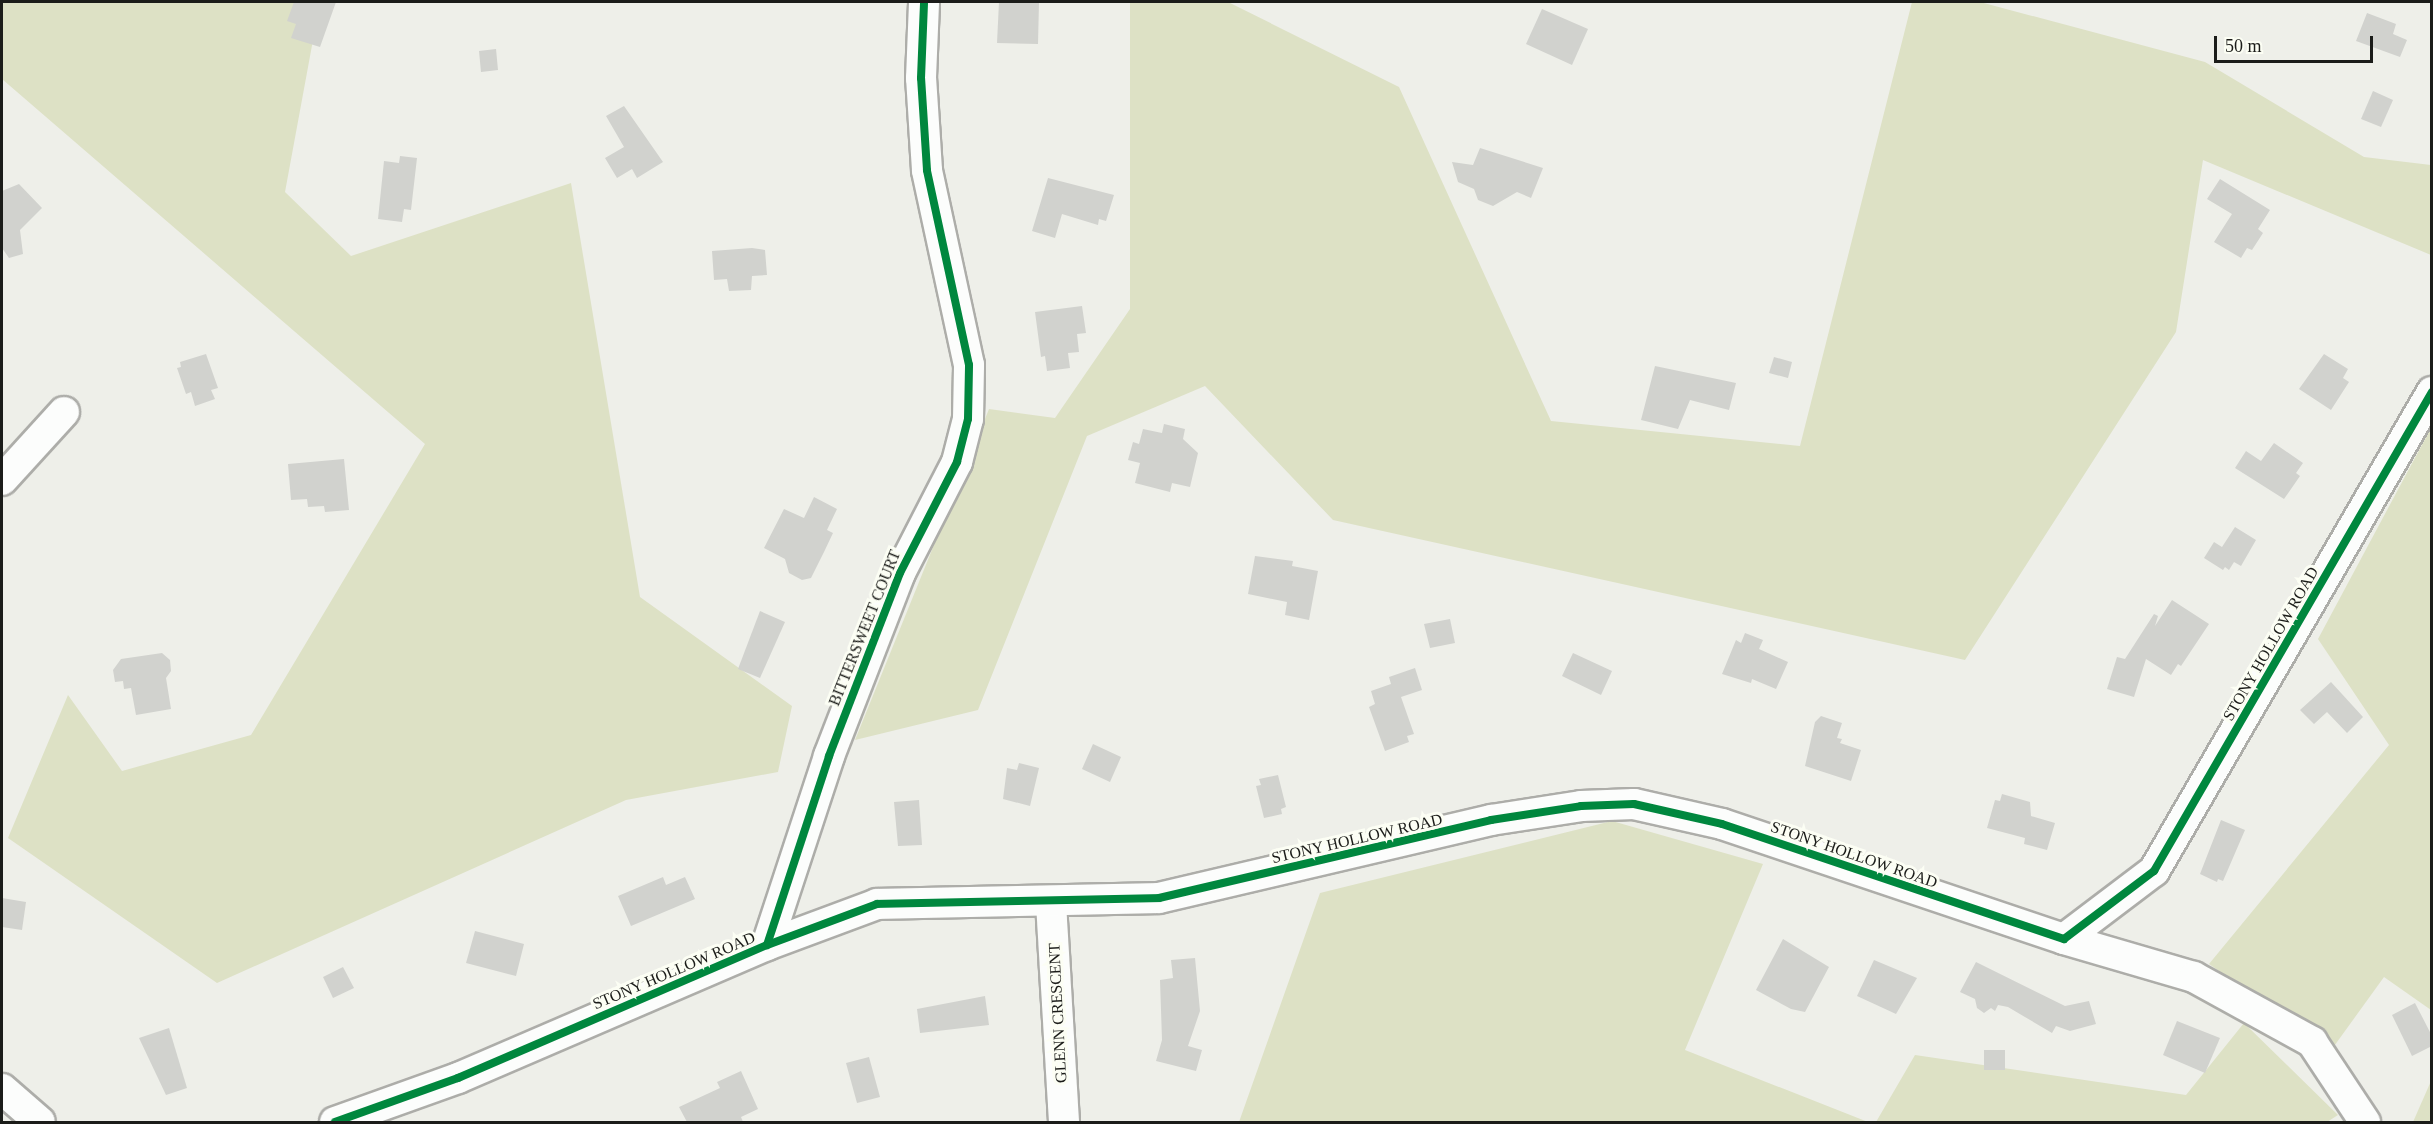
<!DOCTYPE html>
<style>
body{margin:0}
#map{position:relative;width:2433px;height:1124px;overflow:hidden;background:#eeefe9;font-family:Georgia,serif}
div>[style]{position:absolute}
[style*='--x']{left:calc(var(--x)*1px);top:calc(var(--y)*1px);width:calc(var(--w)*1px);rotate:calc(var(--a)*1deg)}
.green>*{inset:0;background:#dde1c5}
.building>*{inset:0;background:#d1d2ce}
.roads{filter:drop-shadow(2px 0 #adada9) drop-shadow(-2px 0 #adada9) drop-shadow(0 2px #adada9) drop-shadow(0 -2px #adada9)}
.minor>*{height:30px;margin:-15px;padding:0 15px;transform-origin:15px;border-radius:15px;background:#fcfdfc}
.cycleway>*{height:8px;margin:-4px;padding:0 4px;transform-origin:4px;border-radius:4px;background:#00873e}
span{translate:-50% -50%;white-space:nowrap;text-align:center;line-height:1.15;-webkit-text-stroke:6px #fcfef4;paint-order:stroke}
.street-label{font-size:16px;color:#1b1c19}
.frame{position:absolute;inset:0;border:3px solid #1b1c19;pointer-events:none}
.scale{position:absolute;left:2214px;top:36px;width:159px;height:27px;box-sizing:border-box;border:3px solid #1b1c19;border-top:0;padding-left:8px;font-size:18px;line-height:21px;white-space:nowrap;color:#1b1c19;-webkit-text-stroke:4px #fcfef4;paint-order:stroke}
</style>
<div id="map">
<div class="green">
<i style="clip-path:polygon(2px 2px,320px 2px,285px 192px,351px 256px,571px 183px,640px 597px,792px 706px,778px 772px,626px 800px,217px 983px,8px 838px,68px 695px,122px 771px,251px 735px,425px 444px,2px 79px)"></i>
<i style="clip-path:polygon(1130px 2px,1228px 2px,1399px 87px,1551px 421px,1800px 446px,1912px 2px,1980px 2px,2205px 62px,2364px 157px,2431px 165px,2431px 255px,2203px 160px,2176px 332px,1965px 660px,1333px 520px,1205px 386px,1087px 436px,978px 710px,855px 740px,989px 409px,1055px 418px,1130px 309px)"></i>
<i style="clip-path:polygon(2431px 428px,2431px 1010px,2384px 977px,2332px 1049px,2209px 964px,2389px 745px,2318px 639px)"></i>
<i style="clip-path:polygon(1612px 821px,1763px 864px,1685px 1050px,1868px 1122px,1239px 1122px,1320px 893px)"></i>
<i style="clip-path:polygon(2244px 1023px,2338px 1115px,2327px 1122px,1876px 1122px,1915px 1055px,2186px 1095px)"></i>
<i style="clip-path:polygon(2431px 1081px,2431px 1122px,2413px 1122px)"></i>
</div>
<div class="building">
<i style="clip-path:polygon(294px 2px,336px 2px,320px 47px,291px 38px,296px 24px,287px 21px)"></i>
<i style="clip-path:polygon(999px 2px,1039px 2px,1038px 44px,997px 43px)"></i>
<i style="clip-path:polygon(1542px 9px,1588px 29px,1572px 65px,1526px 44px)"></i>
<i style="clip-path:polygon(2367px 13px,2396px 24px,2393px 34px,2407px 40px,2400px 57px,2356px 41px)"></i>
<i style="clip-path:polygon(496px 49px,498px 70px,481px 72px,479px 51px)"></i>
<i style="clip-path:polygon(2373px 91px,2393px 100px,2381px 127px,2361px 119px)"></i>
<i style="clip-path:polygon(624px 106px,663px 162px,637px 178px,632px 169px,617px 178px,605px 158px,624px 147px,606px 116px)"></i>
<i style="clip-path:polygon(1480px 148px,1543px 168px,1531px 198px,1517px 192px,1493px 206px,1478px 200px,1474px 189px,1458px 182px,1452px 162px,1473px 165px)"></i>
<i style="clip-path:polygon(400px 156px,417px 158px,411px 210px,404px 209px,402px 222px,378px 219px,384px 161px,399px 163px)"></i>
<i style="clip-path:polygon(1048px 178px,1114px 195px,1106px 221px,1099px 219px,1098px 225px,1062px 214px,1055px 238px,1032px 231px)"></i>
<i style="clip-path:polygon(2220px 179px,2270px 210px,2258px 229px,2263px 233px,2252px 250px,2247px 248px,2241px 258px,2214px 242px,2232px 214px,2207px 199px)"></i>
<i style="clip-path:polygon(19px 184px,42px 208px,20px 230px,23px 254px,9px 258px,2px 248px,2px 191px)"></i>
<i style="clip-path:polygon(752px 248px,765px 250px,767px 275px,752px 276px,751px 290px,729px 291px,727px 279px,714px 280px,712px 251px)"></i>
<i style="clip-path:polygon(1082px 306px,1086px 333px,1077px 334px,1079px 352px,1068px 353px,1070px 368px,1047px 371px,1045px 356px,1041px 357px,1035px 312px)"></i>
<i style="clip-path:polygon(206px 354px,218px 388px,211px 390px,215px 399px,195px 406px,191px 392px,186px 394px,177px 368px,181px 367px,180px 362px)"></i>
<i style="clip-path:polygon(2324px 354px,2348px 369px,2343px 378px,2349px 382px,2331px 410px,2299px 389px)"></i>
<i style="clip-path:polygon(1774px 357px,1792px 362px,1788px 378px,1769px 373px)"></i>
<i style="clip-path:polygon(1655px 366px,1736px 383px,1729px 410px,1690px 400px,1678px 429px,1641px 420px)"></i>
<i style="clip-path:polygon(1164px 424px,1185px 429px,1183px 439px,1198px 453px,1190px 487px,1172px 483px,1170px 492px,1135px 483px,1140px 463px,1128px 460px,1133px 442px,1139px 444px,1143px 429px,1162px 433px)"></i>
<i style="clip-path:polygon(2274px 443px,2303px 463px,2296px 473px,2300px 476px,2284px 499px,2235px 468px,2246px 451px,2261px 461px)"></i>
<i style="clip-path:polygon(344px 459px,349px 510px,325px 512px,324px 506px,308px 507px,307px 499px,291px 500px,288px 464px)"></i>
<i style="clip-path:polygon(814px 497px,837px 509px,827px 530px,833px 533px,824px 552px,811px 578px,802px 580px,789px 573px,785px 559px,764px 548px,784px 509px,804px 518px)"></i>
<i style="clip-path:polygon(2235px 527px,2256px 540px,2241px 566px,2234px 562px,2229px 570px,2225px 567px,2223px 570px,2204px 558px,2214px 542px,2222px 547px)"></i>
<i style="clip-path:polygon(1255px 556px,1293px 561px,1292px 566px,1318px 571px,1309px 620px,1285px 615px,1287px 602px,1248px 594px)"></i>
<i style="clip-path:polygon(2172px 600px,2209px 624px,2181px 666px,2178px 664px,2171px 675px,2146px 659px,2134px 697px,2107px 689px,2117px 657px,2125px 659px,2154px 614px,2158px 616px,2155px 626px)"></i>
<i style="clip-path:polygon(760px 611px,785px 622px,760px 678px,738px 669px)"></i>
<i style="clip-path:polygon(1450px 619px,1455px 643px,1430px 648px,1424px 624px)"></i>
<i style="clip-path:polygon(1745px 633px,1763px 640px,1759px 649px,1788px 662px,1776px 689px,1752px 679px,1751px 683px,1722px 674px,1736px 640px,1741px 643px)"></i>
<i style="clip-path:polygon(162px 653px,170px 660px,171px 671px,166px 678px,171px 709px,136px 715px,131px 688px,124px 689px,123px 681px,115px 682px,113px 670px,121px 659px)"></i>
<i style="clip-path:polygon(1573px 653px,1612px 671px,1601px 695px,1562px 676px)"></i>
<i style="clip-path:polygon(1415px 668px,1422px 690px,1401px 697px,1414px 734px,1407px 736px,1409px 742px,1385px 751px,1369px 707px,1375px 704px,1371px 691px,1391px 684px,1389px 677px)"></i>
<i style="clip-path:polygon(2331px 682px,2363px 717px,2347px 733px,2327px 712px,2314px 724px,2300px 710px)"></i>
<i style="clip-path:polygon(1821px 716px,1842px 723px,1837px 738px,1842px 739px,1840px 743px,1861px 750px,1851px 781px,1805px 766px,1815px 722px)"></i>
<i style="clip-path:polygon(1093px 744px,1121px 757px,1110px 782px,1082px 769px)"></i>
<i style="clip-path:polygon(1019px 763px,1039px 768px,1030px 806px,1003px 799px,1007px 768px,1017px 770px)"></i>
<i style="clip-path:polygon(1278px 775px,1286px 807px,1281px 809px,1282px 814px,1264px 818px,1256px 786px,1261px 785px,1259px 779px)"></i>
<i style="clip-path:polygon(2002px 794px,2030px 802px,2031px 816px,2055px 823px,2047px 850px,2024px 844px,2025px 838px,1987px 828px,1995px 800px,2000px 801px)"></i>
<i style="clip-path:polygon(919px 800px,922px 845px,898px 846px,894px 802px)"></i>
<i style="clip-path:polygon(2221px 820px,2245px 830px,2223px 881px,2218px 879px,2217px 882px,2200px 874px)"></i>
<i style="clip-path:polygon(663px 877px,666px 885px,685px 877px,695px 899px,631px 926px,618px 896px)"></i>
<i style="clip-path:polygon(2px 898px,26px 902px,22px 930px,2px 927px)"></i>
<i style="clip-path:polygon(475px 931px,524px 944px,516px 976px,466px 963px)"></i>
<i style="clip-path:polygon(1783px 939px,1829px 967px,1805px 1012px,1791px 1009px,1756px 990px)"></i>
<i style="clip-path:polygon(1195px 958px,1200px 1011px,1188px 1046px,1202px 1050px,1196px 1071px,1156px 1061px,1162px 1040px,1160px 980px,1173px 978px,1171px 960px)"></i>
<i style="clip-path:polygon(1874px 960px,1917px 978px,1896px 1014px,1857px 996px)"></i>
<i style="clip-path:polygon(1976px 962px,2065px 1006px,2089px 1001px,2096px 1024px,2070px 1031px,2056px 1026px,2052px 1033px,2008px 1007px,1998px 1005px,1995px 1011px,1991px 1008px,1984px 1013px,1977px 1008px,1975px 999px,1960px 992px)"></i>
<i style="clip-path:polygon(343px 967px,354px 988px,333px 998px,323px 977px)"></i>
<i style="clip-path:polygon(985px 996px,989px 1025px,920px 1033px,917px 1009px)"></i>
<i style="clip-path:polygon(2415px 1003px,2432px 1036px,2432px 1046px,2412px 1056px,2392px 1015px)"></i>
<i style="clip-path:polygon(2177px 1021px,2220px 1038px,2205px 1073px,2163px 1055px)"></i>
<i style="clip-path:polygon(169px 1028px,187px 1088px,166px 1095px,139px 1038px)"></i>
<i style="clip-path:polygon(1984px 1050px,2005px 1050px,2005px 1070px,1984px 1070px)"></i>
<i style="clip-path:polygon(869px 1057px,880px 1097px,857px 1103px,846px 1063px)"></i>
<i style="clip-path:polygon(741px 1071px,758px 1109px,741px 1117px,743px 1122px,687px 1122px,679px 1107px,720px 1088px,717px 1082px)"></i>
</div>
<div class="roads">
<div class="minor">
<i style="--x:2;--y:480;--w:92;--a:-47.6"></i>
<i style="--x:1051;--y:903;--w:219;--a:86.6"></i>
<i style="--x:2064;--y:939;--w:135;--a:16.3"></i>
<i style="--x:2194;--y:977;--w:135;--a:28.8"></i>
<i style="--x:2312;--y:1042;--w:96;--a:56.5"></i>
<i style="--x:767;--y:945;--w:199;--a:-71.8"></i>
<i style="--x:829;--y:756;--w:196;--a:-68.8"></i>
<i style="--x:900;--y:573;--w:125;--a:-62.8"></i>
<i style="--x:957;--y:462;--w:44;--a:-75.7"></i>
<i style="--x:968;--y:419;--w:54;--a:-88.9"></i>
<i style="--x:969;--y:365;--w:199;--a:-102.2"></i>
<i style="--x:927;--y:170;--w:92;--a:-93.7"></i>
<i style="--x:921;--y:78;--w:76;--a:-87.7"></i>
<i style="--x:2;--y:1089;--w:50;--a:41"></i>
<i style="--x:335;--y:1122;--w:131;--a:-19.7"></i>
<i style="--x:458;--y:1078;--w:336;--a:-23.3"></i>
<i style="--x:767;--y:945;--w:117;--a:-20.4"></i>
<i style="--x:877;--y:904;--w:282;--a:-1.2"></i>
<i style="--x:1159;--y:898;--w:341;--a:-13.2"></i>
<i style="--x:1491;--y:820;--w:91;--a:-8.8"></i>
<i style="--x:1581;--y:806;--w:53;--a:-2.2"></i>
<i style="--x:1634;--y:804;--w:90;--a:12.8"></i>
<i style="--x:1722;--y:824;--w:361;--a:18.6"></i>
<i style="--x:2064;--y:939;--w:113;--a:-37.1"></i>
<i style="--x:2154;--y:871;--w:554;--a:-59.87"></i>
</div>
</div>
<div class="cycleway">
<i style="--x:767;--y:945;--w:199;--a:-71.8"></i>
<i style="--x:829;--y:756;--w:196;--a:-68.8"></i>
<i style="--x:900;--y:573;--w:125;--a:-62.8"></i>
<i style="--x:957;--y:462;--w:44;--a:-75.7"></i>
<i style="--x:968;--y:419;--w:54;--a:-88.9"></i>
<i style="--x:969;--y:365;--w:199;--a:-102.2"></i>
<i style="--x:927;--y:170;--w:92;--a:-93.7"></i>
<i style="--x:921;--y:78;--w:76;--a:-87.7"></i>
<i style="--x:335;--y:1122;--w:131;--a:-19.7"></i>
<i style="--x:458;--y:1078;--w:336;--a:-23.3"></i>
<i style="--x:767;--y:945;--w:117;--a:-20.4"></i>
<i style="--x:877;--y:904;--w:282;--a:-1.2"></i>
<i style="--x:1159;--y:898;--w:341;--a:-13.2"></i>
<i style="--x:1491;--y:820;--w:91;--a:-8.8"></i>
<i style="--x:1581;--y:806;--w:53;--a:-2.2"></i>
<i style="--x:1634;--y:804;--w:90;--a:12.8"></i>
<i style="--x:1722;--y:824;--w:361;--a:18.6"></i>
<i style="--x:2064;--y:939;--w:113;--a:-37.1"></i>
<i style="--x:2154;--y:871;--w:554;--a:-59.87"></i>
</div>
<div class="street-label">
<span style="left:865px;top:628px;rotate:-68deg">BITTERSWEET COURT</span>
<span style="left:2271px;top:644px;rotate:-60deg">STONY HOLLOW ROAD</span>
<span style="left:1357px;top:839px;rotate:-13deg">STONY HOLLOW ROAD</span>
<span style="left:1854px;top:855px;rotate:19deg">STONY HOLLOW ROAD</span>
<span style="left:674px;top:971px;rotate:-23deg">STONY HOLLOW ROAD</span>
<span style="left:1058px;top:1013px;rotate:-93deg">GLENN CRESCENT</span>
</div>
<div class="frame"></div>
<div class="scale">50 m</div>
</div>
